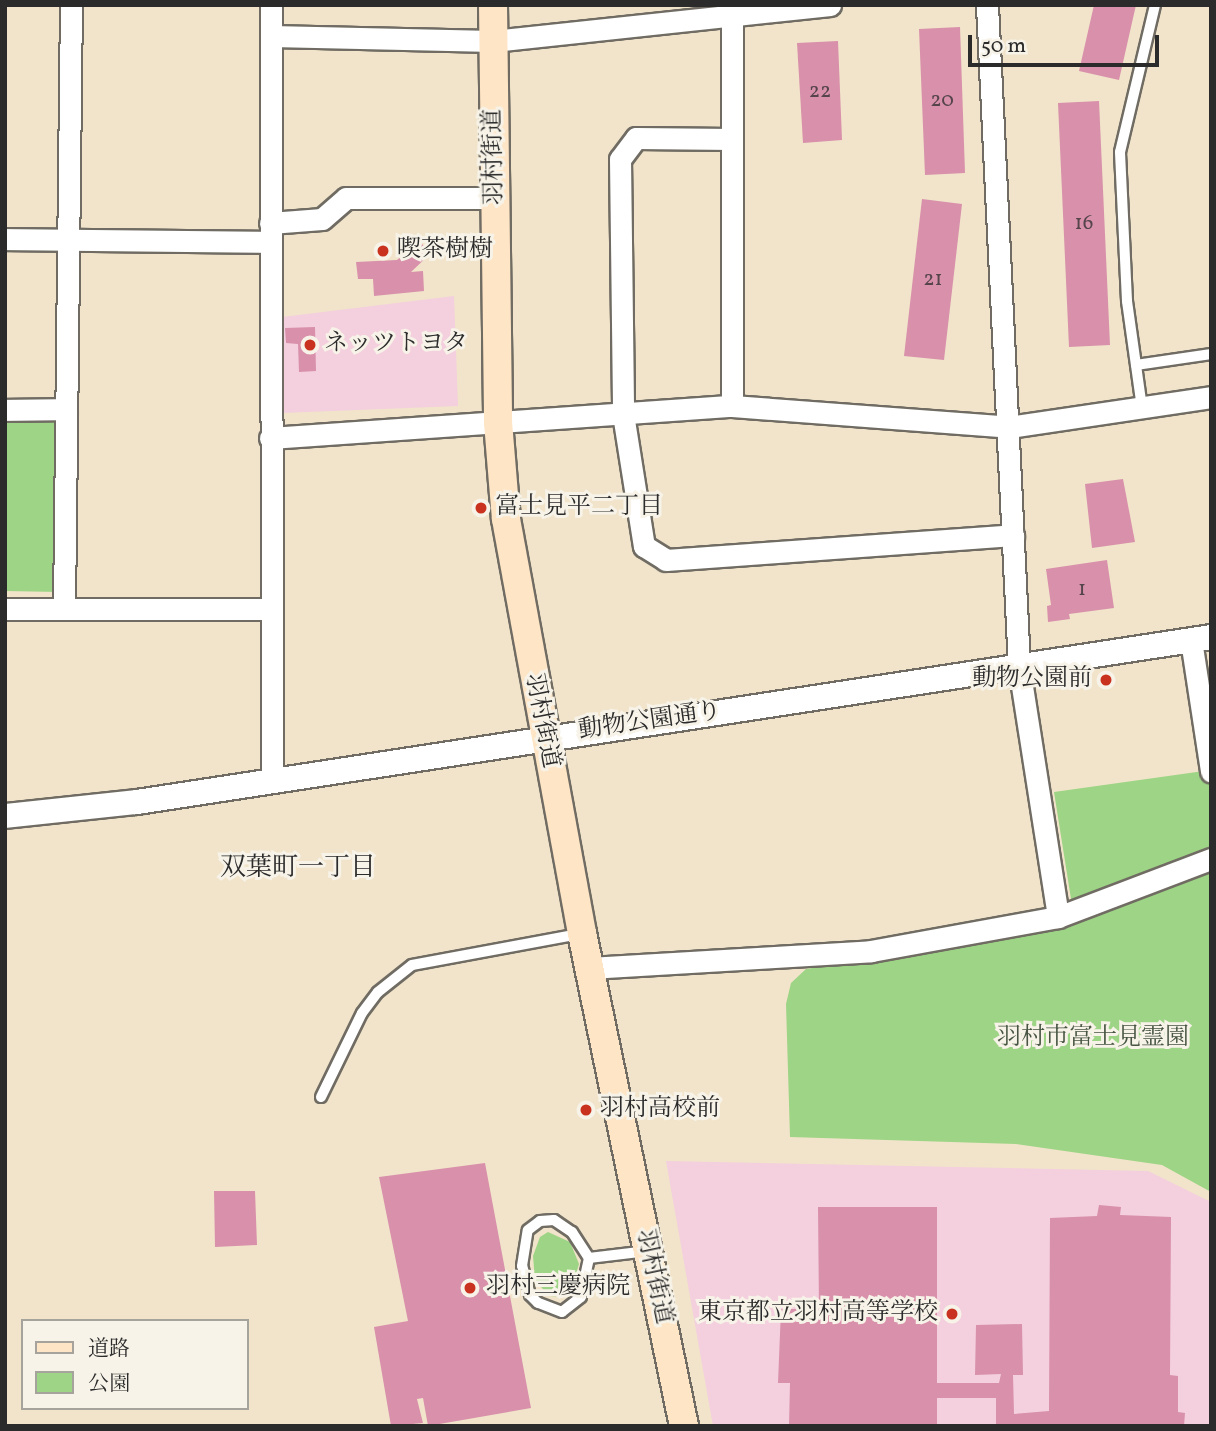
<!DOCTYPE html>
<meta charset="utf-8">
<style>
body{margin:0}
#map{position:relative;width:1216px;height:1431px;overflow:hidden;background:#f1e4ca;font-family:Vollkorn,"Noto Serif JP",serif}
div>[style]{position:absolute}
[style*='--x']{left:calc(var(--x)*1px);top:calc(var(--y)*1px);width:calc(var(--w)*1px);rotate:calc(var(--a)*1deg)}
.built>*{inset:0;background:#f4cfde}
.green>*{inset:0;background:#9dd485}
.building>*{inset:0;background:#d890ab}
.roads{filter:drop-shadow(2px 0 #706c63) drop-shadow(-2px 0 #706c63) drop-shadow(0 2px #706c63) drop-shadow(0 -2px #706c63)}
.service>*{height:10px;margin:-5px;padding:0 5px;transform-origin:5px;border-radius:5px;background:#fff}
.minor>*{height:21px;margin:-10.5px;padding:0 10.5px;transform-origin:10.5px;border-radius:10.5px;background:#fff}
.tertiary>*{height:24px;margin:-12px;padding:0 12px;transform-origin:12px;border-radius:12px;background:#fff}
.secondary>*{height:28px;margin:-14px;padding:0 14px;transform-origin:14px;border-radius:14px;background:#fee5c5}
.dots>*{width:19px;height:19px;translate:-50% -50%;box-sizing:border-box;border:4px solid #f7f3e8;border-radius:50%}
span{translate:-50% -50%;white-space:nowrap;text-align:center;line-height:1.15;-webkit-text-stroke:6px #f7f3e8;paint-order:stroke}
.number-label{font-size:21px;color:#56444b}
.number-label span{-webkit-text-stroke-width:0}
.street-label{font-size:24px;color:#2b2b2b}
.poi-label{font-size:24px;color:#2b2b2b}
.left{translate:0 -50%;text-align:left}
.right{translate:-100% -50%;text-align:right}
.park-label{font-size:24px;color:#485542}
.neighbourhood-label{font-size:26px;color:#2b2b2b}
.frame{position:absolute;inset:0;border:7px solid #2b2b2b;pointer-events:none}
.legend{position:absolute;left:21px;top:1319px;width:228px;height:91px;box-sizing:border-box;background:#f7f3e8;border:2px solid #a5a39c;margin:0;padding:9px 12px;list-style:none;font-size:21px;color:#2b2b2b}
.legend li{display:flex;align-items:center;gap:14px;height:35px}
.legend b{width:35px;border:2px solid #a5a39c}
.scale{position:absolute;left:968px;top:35px;width:191px;height:32px;box-sizing:border-box;border:4px solid #2b2b2b;border-top:0;padding-left:9px;font-size:21px;line-height:24px;white-space:nowrap;color:#2b2b2b;-webkit-text-stroke:5px #f7f3e8;paint-order:stroke}
</style>
<div id="map">
<div class="built">
<i style="clip-path:polygon(454px 296px,458px 406px,282px 413px,282px 317px)"></i>
<i style="clip-path:polygon(666px 1161px,1148px 1171px,1211px 1202px,1211px 1426px,713px 1426px)"></i>
</div>
<div class="green">
<i style="clip-path:polygon(63px 412px,60px 592px,5px 591px,5px 414px)"></i>
<i style="clip-path:polygon(1211px 770px,1211px 1192px,1162px 1165px,1016px 1144px,790px 1137px,786px 1004px,791px 983px,806px 969px,1075px 924px,1054px 792px)"></i>
<i style="clip-path:polygon(548px 1232px,570px 1242px,579px 1264px,569px 1297px,549px 1296px,535px 1280px,533px 1256px,540px 1237px)"></i>
</div>
<div class="building">
<i style="clip-path:polygon(1094px 5px,1136px 5px,1119px 80px,1079px 71px)"></i>
<i style="clip-path:polygon(960px 27px,965px 173px,925px 175px,919px 29px)"></i>
<i style="clip-path:polygon(838px 41px,842px 140px,803px 143px,797px 43px)"></i>
<i style="clip-path:polygon(1099px 101px,1110px 345px,1069px 347px,1058px 103px)"></i>
<i style="clip-path:polygon(922px 199px,962px 204px,944px 360px,904px 356px)"></i>
<i style="clip-path:polygon(419px 241px,431px 253px,411px 272px,423px 271px,424px 291px,374px 296px,373px 279px,358px 279px,356px 262px,397px 260px)"></i>
<i style="clip-path:polygon(315px 327px,316px 371px,299px 372px,298px 344px,286px 343px,285px 328px)"></i>
<i style="clip-path:polygon(1123px 479px,1135px 542px,1092px 548px,1085px 484px)"></i>
<i style="clip-path:polygon(1107px 560px,1114px 608px,1069px 614px,1070px 619px,1048px 622px,1047px 606px,1051px 605px,1046px 569px)"></i>
<i style="clip-path:polygon(485px 1163px,531px 1408px,428px 1426px,423px 1398px,417px 1399px,423px 1423px,391px 1426px,374px 1327px,408px 1321px,379px 1177px)"></i>
<i style="clip-path:polygon(214px 1191px,255px 1191px,257px 1245px,215px 1247px)"></i>
<i style="clip-path:polygon(1099px 1205px,1121px 1207px,1120px 1215px,1171px 1217px,1170px 1375px,1178px 1376px,1178px 1412px,1185px 1413px,1184px 1426px,996px 1426px,996px 1398px,937px 1398px,937px 1426px,789px 1426px,790px 1383px,778px 1383px,781px 1309px,819px 1309px,818px 1207px,937px 1207px,937px 1383px,999px 1383px,1001px 1374px,975px 1375px,976px 1325px,1022px 1324px,1023px 1375px,1013px 1375px,1014px 1414px,1049px 1411px,1050px 1218px,1097px 1216px)"></i>
</div>
<div class="roads">
<div class="service">
<i style="--x:1136;--y:365;--w:76;--a:-8.3"></i>
<i style="--x:1142;--y:408;--w:108;--a:-98"></i>
<i style="--x:1127;--y:301;--w:149;--a:-92.7"></i>
<i style="--x:1120;--y:152;--w:151;--a:-76.6"></i>
<i style="--x:321;--y:1097;--w:93;--a:-64"></i>
<i style="--x:362;--y:1013;--w:26;--a:-53"></i>
<i style="--x:378;--y:992;--w:43;--a:-38.5"></i>
<i style="--x:412;--y:965;--w:170;--a:-10.5"></i>
<i style="--x:554;--y:1220;--w:22;--a:34"></i>
<i style="--x:572;--y:1232;--w:31;--a:57"></i>
<i style="--x:589;--y:1258;--w:40;--a:102"></i>
<i style="--x:581;--y:1297;--w:24;--a:142"></i>
<i style="--x:562;--y:1312;--w:26;--a:-159"></i>
<i style="--x:538;--y:1303;--w:11;--a:-135"></i>
<i style="--x:530;--y:1295;--w:30;--a:-105"></i>
<i style="--x:522;--y:1266;--w:36;--a:-81"></i>
<i style="--x:528;--y:1230;--w:15;--a:-37"></i>
<i style="--x:540;--y:1221;--w:14;--a:-4"></i>
<i style="--x:589;--y:1258;--w:59;--a:-6.8"></i>
</div>
<div class="minor">
<i style="--x:271;--y:5;--w:777;--a:89.93"></i>
<i style="--x:987;--y:5;--w:663;--a:87.23"></i>
<i style="--x:1019;--y:667;--w:253;--a:81.1"></i>
<i style="--x:271;--y:36;--w:222;--a:1.3"></i>
<i style="--x:493;--y:41;--w:339;--a:-6.1"></i>
<i style="--x:732;--y:139;--w:96;--a:-179.4"></i>
<i style="--x:636;--y:138;--w:26;--a:127"></i>
<i style="--x:620;--y:159;--w:255;--a:89.3"></i>
<i style="--x:623;--y:414;--w:134;--a:81"></i>
<i style="--x:644;--y:546;--w:26;--a:32"></i>
<i style="--x:666;--y:560;--w:348;--a:-4.1"></i>
<i style="--x:270;--y:223;--w:52;--a:-4.4"></i>
<i style="--x:322;--y:219;--w:32;--a:-41"></i>
<i style="--x:346;--y:198;--w:150;--a:0"></i>
<i style="--x:5;--y:239;--w:265;--a:0.6"></i>
<i style="--x:732;--y:406;--w:401;--a:-90"></i>
<i style="--x:5;--y:410;--w:61;--a:-0.9"></i>
<i style="--x:270;--y:438;--w:463;--a:-4"></i>
<i style="--x:732;--y:406;--w:278;--a:4.3"></i>
<i style="--x:1009;--y:427;--w:204;--a:-8.4"></i>
<i style="--x:5;--y:609;--w:264;--a:0"></i>
<i style="--x:64;--y:609;--w:604;--a:-89.34"></i>
<i style="--x:1191;--y:640;--w:133;--a:81.3"></i>
<i style="--x:589;--y:968;--w:283;--a:-3.4"></i>
<i style="--x:871;--y:951;--w:190;--a:-10.3"></i>
<i style="--x:1058;--y:917;--w:164;--a:-20.8"></i>
</div>
<div class="tertiary">
<i style="--x:5;--y:816;--w:133;--a:-6.1"></i>
<i style="--x:137;--y:802;--w:1087;--a:-8.73"></i>
</div>
<div class="secondary">
<i style="--x:493;--y:5;--w:417;--a:89.3"></i>
<i style="--x:498;--y:422;--w:97;--a:85.3"></i>
<i style="--x:506;--y:519;--w:421;--a:79.6"></i>
<i style="--x:582;--y:933;--w:503;--a:78.31"></i>
</div>
</div>
<div class="dots">
<i style="left:383px;top:251px;background:#c8321e"></i>
<i style="left:310px;top:345px;background:#c8321e"></i>
<i style="left:481px;top:508px;background:#c8321e"></i>
<i style="left:1106px;top:680px;background:#c8321e"></i>
<i style="left:586px;top:1110px;background:#c8321e"></i>
<i style="left:470px;top:1288px;background:#c8321e"></i>
<i style="left:952px;top:1314px;background:#c8321e"></i>
</div>
<div class="number-label">
<span style="left:820px;top:92px">22</span>
<span style="left:942px;top:101px">20</span>
<span style="left:1084px;top:224px">16</span>
<span style="left:933px;top:280px">21</span>
<span style="left:1082px;top:590px">1</span>
</div>
<div class="street-label">
<span style="left:495px;top:157px;rotate:-91deg">羽村街道</span>
<span style="left:541px;top:721px;rotate:79deg">羽村街道</span>
<span style="left:650px;top:722px;rotate:-8deg">動物公園通り</span>
<span style="left:653px;top:1277px;rotate:78deg">羽村街道</span>
</div>
<div class="poi-label">
<span class="left" style="left:397px;top:251px">喫茶樹樹</span>
<span class="left" style="left:324px;top:345px">ネッツトヨタ</span>
<span class="left" style="left:495px;top:508px">富士見平二丁目</span>
<span class="right" style="left:1092px;top:680px">動物公園前</span>
<span class="left" style="left:600px;top:1110px">羽村高校前</span>
<span class="left" style="left:486px;top:1288px">羽村三慶病院</span>
<span class="right" style="left:938px;top:1314px">東京都立羽村高等学校</span>
</div>
<div class="park-label">
<span style="left:1093px;top:1039px">羽村市富士見霊園</span>
</div>
<div class="neighbourhood-label">
<span style="left:298px;top:869px">双葉町一丁目</span>
</div>
<div class="frame"></div>
<ul class="legend">
<li><b style="height:9px;background:#fee5c5"></b>道路</li>
<li><b style="height:19px;background:#9dd485"></b>公園</li>
</ul>
<div class="scale">50 m</div>
</div>
